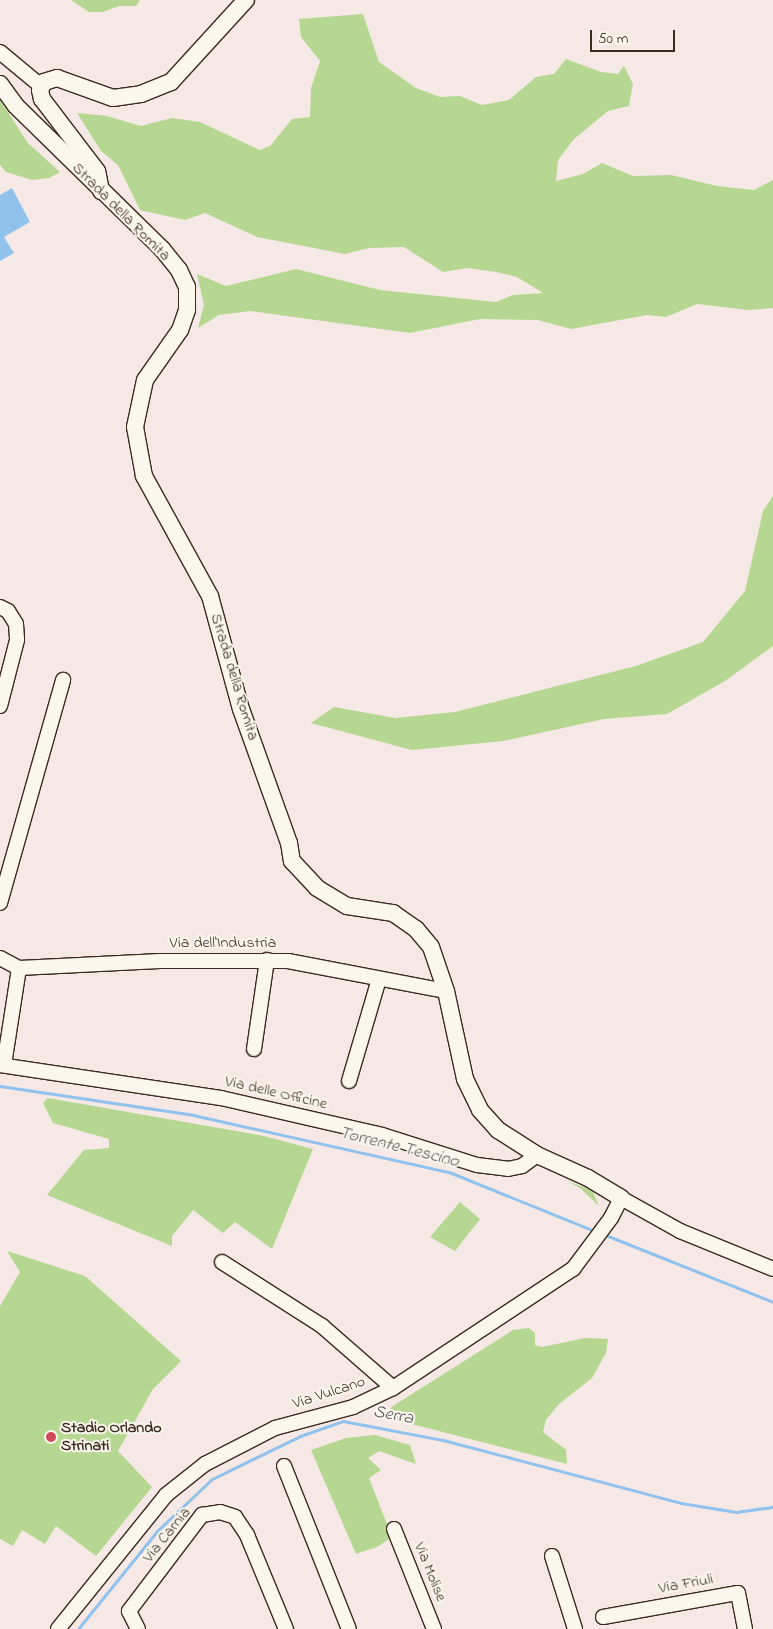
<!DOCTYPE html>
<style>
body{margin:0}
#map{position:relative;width:773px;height:1629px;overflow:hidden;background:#f6e9e5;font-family:"Indie Flower",sans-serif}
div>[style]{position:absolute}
.green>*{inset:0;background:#b5d791}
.water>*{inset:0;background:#91c1ed}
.stream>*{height:3px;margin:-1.5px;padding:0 1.5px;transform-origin:1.5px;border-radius:1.5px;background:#91c1ed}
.roads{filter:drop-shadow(1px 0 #3b2a1e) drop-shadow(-1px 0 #3b2a1e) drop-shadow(0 1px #3b2a1e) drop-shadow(0 -1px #3b2a1e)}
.minor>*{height:14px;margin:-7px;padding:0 7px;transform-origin:7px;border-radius:7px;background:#fbf7ec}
.tertiary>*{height:16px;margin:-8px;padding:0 8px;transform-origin:8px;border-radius:8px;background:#fbf7ec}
.dots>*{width:14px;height:14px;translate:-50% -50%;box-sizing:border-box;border:2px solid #fbf7ec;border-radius:50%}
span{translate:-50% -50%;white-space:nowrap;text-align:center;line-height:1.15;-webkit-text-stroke:4px #fbf7ec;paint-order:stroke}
.street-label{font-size:16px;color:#3b2a1e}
.poi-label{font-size:16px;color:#3b2a1e;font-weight:700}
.left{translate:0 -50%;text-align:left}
.water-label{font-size:18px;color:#55575c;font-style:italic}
.scale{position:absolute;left:590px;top:30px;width:85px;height:22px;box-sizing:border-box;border:2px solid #3b2a1e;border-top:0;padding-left:6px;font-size:15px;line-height:18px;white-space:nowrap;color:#3b2a1e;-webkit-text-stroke:4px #fbf7ec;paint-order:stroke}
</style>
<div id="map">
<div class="green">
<i style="clip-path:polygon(71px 0,140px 0,136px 6px,120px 6px,102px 12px,89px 12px)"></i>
<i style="clip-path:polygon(363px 14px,379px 62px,416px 88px,440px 97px,460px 96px,482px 105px,509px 100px,536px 77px,554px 74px,566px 59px,601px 72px,618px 74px,624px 66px,633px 84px,629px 106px,608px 111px,574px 139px,558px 160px,556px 181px,583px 174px,602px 163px,633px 176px,671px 175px,717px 186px,754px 190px,773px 180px,773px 308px,748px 310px,697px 304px,666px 317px,647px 315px,571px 329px,538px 320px,480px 319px,410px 333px,250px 311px,219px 315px,198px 328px,204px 305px,197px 274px,226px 286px,296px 269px,380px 290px,496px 302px,513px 295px,543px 293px,517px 277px,496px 272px,467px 268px,443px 272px,404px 247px,369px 248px,345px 254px,257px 237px,205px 213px,185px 220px,140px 210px,118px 165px,101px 151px,77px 113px,107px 116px,141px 126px,172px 118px,200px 122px,260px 150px,270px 146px,292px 119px,310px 117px,311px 88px,320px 61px,301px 37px,299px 19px)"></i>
<i style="clip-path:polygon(0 100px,28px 143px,60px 172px,49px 178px,32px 180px,6px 172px,0 165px)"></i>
<i style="clip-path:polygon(773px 496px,773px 646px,725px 681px,667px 714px,604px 719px,503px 741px,412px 750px,311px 723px,334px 707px,395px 718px,455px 712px,636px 666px,703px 642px,745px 591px,763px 511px)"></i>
<i style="clip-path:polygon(48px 1098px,264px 1136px,313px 1149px,272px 1249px,235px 1222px,223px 1233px,193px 1210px,172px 1236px,172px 1246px,47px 1195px,84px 1150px,109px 1148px,109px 1139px,53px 1123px,43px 1103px)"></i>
<i style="clip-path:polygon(567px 1181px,592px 1190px,599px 1206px,580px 1188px)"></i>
<i style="clip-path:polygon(460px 1202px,480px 1219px,455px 1251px,430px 1237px)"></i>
<i style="clip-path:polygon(7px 1251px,85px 1276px,181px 1361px,153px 1389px,118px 1451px,152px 1487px,96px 1556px,56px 1526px,45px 1544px,22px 1530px,13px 1546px,0 1539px,0 1306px,20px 1272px)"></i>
<i style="clip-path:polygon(529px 1328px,535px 1333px,535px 1345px,542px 1347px,585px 1338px,608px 1339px,606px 1353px,592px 1378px,559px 1404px,546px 1420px,543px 1432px,566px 1450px,567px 1464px,384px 1417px,393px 1406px,513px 1330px)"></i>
<i style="clip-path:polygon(375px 1435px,410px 1445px,416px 1464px,379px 1451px,368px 1458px,381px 1470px,369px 1478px,392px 1537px,377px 1547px,356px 1554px,311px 1450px,346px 1438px)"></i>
</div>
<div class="water">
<i style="clip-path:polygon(12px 188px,30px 222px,4px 237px,14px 253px,0 261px,0 195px)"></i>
</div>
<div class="stream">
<i style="left:0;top:1086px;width:195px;rotate:8.5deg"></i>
<i style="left:193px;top:1115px;width:262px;rotate:12.6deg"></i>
<i style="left:449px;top:1172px;width:160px;rotate:22.1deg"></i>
<i style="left:603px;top:1234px;width:183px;rotate:21.8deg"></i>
<i style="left:78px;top:1629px;width:126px;rotate:-51.1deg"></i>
<i style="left:157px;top:1531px;width:76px;rotate:-43.4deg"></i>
<i style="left:212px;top:1479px;width:98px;rotate:-26deg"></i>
<i style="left:300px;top:1436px;width:46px;rotate:-19.2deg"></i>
<i style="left:343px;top:1421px;width:102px;rotate:10.8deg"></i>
<i style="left:443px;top:1440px;width:246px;rotate:14.8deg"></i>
<i style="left:681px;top:1503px;width:56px;rotate:9.3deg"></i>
<i style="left:736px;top:1512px;width:37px;rotate:-8deg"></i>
</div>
<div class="roads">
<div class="minor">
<i style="left:0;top:52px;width:53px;rotate:39.7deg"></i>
<i style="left:0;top:607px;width:9px;rotate:27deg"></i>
<i style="left:8px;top:611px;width:15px;rotate:58deg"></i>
<i style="left:16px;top:624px;width:16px;rotate:86deg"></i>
<i style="left:17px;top:640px;width:68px;rotate:104.4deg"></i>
<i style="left:0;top:903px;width:232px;rotate:-74.2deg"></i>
<i style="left:0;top:958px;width:21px;rotate:28deg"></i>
<i style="left:19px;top:968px;width:141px;rotate:-2.8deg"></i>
<i style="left:160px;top:961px;width:128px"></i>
<i style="left:288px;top:961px;width:161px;rotate:10.8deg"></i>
<i style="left:254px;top:1049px;width:90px;rotate:-81.7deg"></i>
<i style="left:0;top:1065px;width:223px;rotate:8.5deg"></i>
<i style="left:221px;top:1098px;width:165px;rotate:12.9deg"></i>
<i style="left:382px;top:1135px;width:100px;rotate:17.5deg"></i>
<i style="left:477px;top:1165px;width:31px;rotate:7deg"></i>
<i style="left:508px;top:1169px;width:14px;rotate:-12deg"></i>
<i style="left:522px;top:1166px;width:19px;rotate:-36deg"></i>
<i style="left:4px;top:1065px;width:98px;rotate:-81.2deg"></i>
<i style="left:349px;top:1081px;width:106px;rotate:-73.6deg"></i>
<i style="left:222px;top:1262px;width:119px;rotate:32.6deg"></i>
<i style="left:322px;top:1326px;width:94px;rotate:41.1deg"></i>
<i style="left:284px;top:1466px;width:175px;rotate:68.3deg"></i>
<i style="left:394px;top:1529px;width:108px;rotate:68.2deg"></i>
<i style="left:552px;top:1556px;width:77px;rotate:72.5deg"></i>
<i style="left:603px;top:1617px;width:137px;rotate:-10.1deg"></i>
<i style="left:738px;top:1593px;width:37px;rotate:79deg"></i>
<i style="left:58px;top:1629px;width:172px;rotate:-51.1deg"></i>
<i style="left:166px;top:1495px;width:50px;rotate:-38.5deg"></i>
<i style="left:205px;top:1464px;width:79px;rotate:-27.2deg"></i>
<i style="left:275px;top:1428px;width:81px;rotate:-15.1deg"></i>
<i style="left:353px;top:1407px;width:44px;rotate:-25.4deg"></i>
<i style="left:393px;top:1388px;width:216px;rotate:-33.5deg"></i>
<i style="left:573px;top:1269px;width:64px;rotate:-53.3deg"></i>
<i style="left:611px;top:1218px;width:22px;rotate:-63deg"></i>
<i style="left:621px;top:1198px;width:68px;rotate:29.2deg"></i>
<i style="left:680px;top:1231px;width:100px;rotate:22.2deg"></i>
<i style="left:138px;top:1629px;width:20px;rotate:-117deg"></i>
<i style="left:129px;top:1611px;width:121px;rotate:-52.8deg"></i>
<i style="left:202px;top:1515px;width:18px;rotate:-9deg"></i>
<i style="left:220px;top:1512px;width:16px;rotate:18deg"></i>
<i style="left:235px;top:1517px;width:22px;rotate:56deg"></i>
<i style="left:247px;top:1535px;width:102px;rotate:67.5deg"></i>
</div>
<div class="tertiary">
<i style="left:0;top:84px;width:26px;rotate:54deg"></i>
<i style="left:15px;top:105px;width:206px;rotate:44.4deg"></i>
<i style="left:162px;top:249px;width:27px;rotate:51deg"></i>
<i style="left:179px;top:270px;width:19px;rotate:65deg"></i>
<i style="left:187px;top:287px;width:23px;rotate:90deg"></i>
<i style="left:187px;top:310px;width:21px;rotate:109deg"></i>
<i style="left:180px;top:330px;width:61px;rotate:125deg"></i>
<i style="left:145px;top:380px;width:48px;rotate:102deg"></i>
<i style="left:135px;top:427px;width:50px;rotate:79.6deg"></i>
<i style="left:144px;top:476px;width:137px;rotate:61.2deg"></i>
<i style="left:210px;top:596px;width:117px;rotate:74.7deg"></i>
<i style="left:241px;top:709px;width:142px;rotate:70.3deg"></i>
<i style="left:289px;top:843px;width:18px;rotate:81deg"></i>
<i style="left:292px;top:861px;width:37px;rotate:47deg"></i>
<i style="left:317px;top:888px;width:35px;rotate:31deg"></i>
<i style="left:347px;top:906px;width:47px;rotate:8.7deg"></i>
<i style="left:393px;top:913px;width:28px;rotate:35deg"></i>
<i style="left:416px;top:929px;width:23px;rotate:50deg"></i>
<i style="left:431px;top:947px;width:46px;rotate:71.2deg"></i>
<i style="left:446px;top:991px;width:90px;rotate:77.8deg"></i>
<i style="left:465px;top:1079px;width:34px;rotate:64deg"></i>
<i style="left:480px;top:1110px;width:27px;rotate:48deg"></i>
<i style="left:498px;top:1130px;width:46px;rotate:32.7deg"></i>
<i style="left:537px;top:1155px;width:56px;rotate:24.3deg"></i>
<i style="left:588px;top:1178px;width:39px;rotate:31deg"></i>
<i style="left:101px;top:191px;width:20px;rotate:-101deg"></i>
<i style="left:97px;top:171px;width:91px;rotate:-127.4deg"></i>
<i style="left:42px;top:99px;width:9px;rotate:-103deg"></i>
<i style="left:40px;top:90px;width:9px;rotate:-63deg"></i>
<i style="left:44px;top:82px;width:14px;rotate:-17deg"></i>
<i style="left:57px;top:78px;width:59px;rotate:19.7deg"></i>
<i style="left:113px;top:98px;width:28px;rotate:-8deg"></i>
<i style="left:141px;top:94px;width:32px;rotate:-22deg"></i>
<i style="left:171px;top:82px;width:111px;rotate:-47.6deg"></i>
</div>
</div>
<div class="dots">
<i style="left:51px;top:1437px;background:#d1495b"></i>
</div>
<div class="street-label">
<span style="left:121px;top:212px;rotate:45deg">Strada della Romita</span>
<span style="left:234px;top:677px;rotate:73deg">Strada della Romita</span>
<span style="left:223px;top:943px">Via dell'Industria</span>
<span style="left:276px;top:1093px;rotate:13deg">Via delle Officine</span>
<span style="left:329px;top:1393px;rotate:-18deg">Via Vulcano</span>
<span style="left:167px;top:1535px;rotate:-51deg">Via Carnia</span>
<span style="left:430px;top:1572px;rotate:68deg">Via Molise</span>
<span style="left:686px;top:1584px;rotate:-10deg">Via Friuli</span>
</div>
<div class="poi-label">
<span class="left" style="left:61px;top:1437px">Stadio Orlando<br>Strinati</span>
</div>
<div class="water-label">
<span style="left:399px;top:1148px;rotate:14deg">Torrente Tescino</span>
<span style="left:393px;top:1416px;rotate:11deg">Serra</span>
</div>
<div class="scale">50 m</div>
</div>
